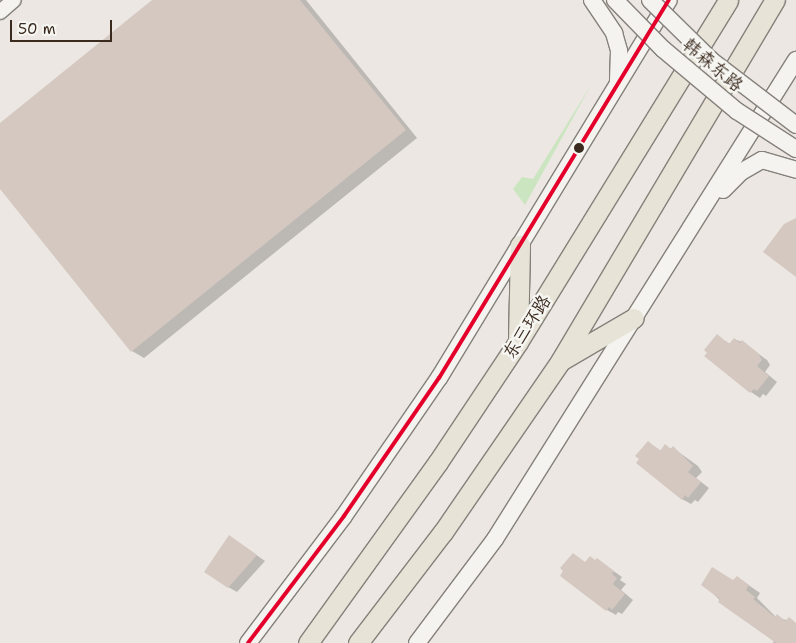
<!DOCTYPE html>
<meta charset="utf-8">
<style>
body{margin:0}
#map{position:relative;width:796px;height:643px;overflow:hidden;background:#ece7e2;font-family:"Shantell Sans","LXGW WenKai TC",sans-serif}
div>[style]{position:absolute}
.green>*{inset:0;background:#cbe5c0}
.shadow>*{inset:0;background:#0003}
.building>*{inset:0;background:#d4c8c1}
.roads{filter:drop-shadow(1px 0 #86807b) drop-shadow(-1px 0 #86807b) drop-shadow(0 1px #86807b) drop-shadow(0 -1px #86807b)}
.tertiary>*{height:14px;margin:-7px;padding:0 7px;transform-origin:7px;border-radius:7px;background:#f4f3f0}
.secondary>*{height:16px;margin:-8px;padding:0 8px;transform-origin:8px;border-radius:8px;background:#f4f3f0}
.trunk>*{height:19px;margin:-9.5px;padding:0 9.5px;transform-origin:9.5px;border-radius:9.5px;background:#e7e4d7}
.bridges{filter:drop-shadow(1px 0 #86807b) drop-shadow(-1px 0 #86807b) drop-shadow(0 1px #86807b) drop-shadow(0 -1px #86807b)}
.secondary-bridge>*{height:16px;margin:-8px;padding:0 8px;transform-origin:8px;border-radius:8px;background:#f4f3f0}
.bus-1>*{height:4px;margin:-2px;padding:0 2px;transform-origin:2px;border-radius:2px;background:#e4002b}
.dots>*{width:14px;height:14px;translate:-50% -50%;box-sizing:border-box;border:2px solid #f6f6f2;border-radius:50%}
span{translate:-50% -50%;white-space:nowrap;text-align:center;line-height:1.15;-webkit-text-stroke:5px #f6f6f2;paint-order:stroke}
.street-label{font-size:18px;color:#3b2a1e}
.scale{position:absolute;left:10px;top:20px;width:102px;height:22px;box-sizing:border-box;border:2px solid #3b2a1e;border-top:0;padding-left:6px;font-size:15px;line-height:18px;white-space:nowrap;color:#3b2a1e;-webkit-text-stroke:4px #f6f6f2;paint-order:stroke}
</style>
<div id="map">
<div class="green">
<i style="clip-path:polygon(591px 85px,525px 205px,513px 189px,522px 177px,533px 179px)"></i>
</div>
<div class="shadow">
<i style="clip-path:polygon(154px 0,306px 0,417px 138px,144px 358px,132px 351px,0 187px,0 124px)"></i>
<i style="clip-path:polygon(717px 336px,730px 344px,734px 339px,742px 342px,767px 360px,770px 365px,765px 372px,777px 382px,766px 396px,763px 394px,760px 398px,751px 392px,706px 356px)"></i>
<i style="clip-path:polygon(648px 442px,661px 451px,673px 448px,698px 466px,702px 472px,696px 478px,709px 488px,698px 502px,695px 500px,691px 504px,682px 499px)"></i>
<i style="clip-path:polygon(238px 542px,265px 561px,237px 592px,228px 587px)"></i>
<i style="clip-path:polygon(573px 554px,586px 563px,598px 560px,622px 577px,620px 580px,626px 584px,621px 590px,633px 600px,622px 614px,618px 612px,616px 615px,607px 610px,561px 575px)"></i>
<i style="clip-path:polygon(737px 577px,760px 593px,757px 598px,776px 617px,796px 623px,796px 643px,773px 643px,774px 640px,730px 610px,703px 584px,734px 582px)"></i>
</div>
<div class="building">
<i style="clip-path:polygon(152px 0,300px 0,406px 130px,131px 352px,0 189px,0 123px)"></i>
<i style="clip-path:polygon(796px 218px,796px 277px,763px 252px,784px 224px)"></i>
<i style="clip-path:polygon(717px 334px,729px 344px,734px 338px,740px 343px,742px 340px,758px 353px,762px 360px,757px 366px,769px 376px,757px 391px,754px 389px,750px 393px,704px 356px,707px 353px,704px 350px)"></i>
<i style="clip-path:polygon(648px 441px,660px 451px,665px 444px,671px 449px,673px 446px,693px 466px,688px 472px,701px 482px,688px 498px,685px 495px,682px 500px,636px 463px,639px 459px,635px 456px)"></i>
<i style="clip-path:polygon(229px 535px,257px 555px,228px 588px,204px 572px)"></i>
<i style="clip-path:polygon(573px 553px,585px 562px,590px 556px,595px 560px,597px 558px,614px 571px,612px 574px,617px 578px,613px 584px,625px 594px,612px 610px,609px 607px,606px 611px,560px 576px,563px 571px,560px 568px)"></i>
<i style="clip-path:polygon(712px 567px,733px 580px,737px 576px,749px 585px,746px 590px,755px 597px,753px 599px,775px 617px,777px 614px,785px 621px,789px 617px,796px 623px,796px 643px,776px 643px,718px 602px,720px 599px,701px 585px)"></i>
</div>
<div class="roads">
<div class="tertiary">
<i style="left:0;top:12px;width:18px;rotate:-41deg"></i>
</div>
<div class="secondary">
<i style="left:592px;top:0;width:40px;rotate:56deg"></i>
<i style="left:614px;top:33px;width:19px;rotate:74deg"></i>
<i style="left:619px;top:51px;width:32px;rotate:92deg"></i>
<i style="left:723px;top:190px;width:25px;rotate:-45deg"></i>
<i style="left:741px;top:172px;width:24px;rotate:-30deg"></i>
<i style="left:762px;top:160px;width:35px;rotate:16deg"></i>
<i style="left:248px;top:643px;width:159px;rotate:-52.9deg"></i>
<i style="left:344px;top:516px;width:168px;rotate:-55.5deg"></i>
<i style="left:439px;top:378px;width:442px;rotate:-58.7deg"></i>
<i style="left:417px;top:643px;width:130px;rotate:-53.1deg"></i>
<i style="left:495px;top:539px;width:566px;rotate:-57.86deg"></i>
</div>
<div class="trunk">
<i style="left:518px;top:341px;width:96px;rotate:-88.8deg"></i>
<i style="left:562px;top:360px;width:83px;rotate:-30.3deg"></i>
<i style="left:308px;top:643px;width:223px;rotate:-54.3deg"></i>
<i style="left:438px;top:462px;width:144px;rotate:-56.3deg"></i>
<i style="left:518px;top:342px;width:401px;rotate:-58.4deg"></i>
<i style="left:358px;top:643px;width:140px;rotate:-52.6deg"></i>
<i style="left:443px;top:532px;width:209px;rotate:-55.5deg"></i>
<i style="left:561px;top:360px;width:419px;rotate:-59.3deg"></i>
</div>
</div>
<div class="bridges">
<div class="secondary-bridge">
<i style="left:615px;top:0;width:69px;rotate:45.6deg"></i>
<i style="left:663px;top:49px;width:97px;rotate:40deg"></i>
<i style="left:737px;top:111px;width:70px;rotate:32.8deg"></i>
<i style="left:650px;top:0;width:86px;rotate:44.5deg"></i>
<i style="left:711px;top:60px;width:107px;rotate:37.4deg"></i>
</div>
</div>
<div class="bus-1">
<i style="left:248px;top:643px;width:159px;rotate:-52.9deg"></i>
<i style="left:344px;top:516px;width:168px;rotate:-55.5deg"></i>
<i style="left:439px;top:378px;width:442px;rotate:-58.7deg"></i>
</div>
<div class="dots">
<i style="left:579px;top:148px;background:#3b2a1e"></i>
</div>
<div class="street-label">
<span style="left:713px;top:65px;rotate:40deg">韩森东路</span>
<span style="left:527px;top:327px;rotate:-57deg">东三环路</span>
</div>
<div class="scale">50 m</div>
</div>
